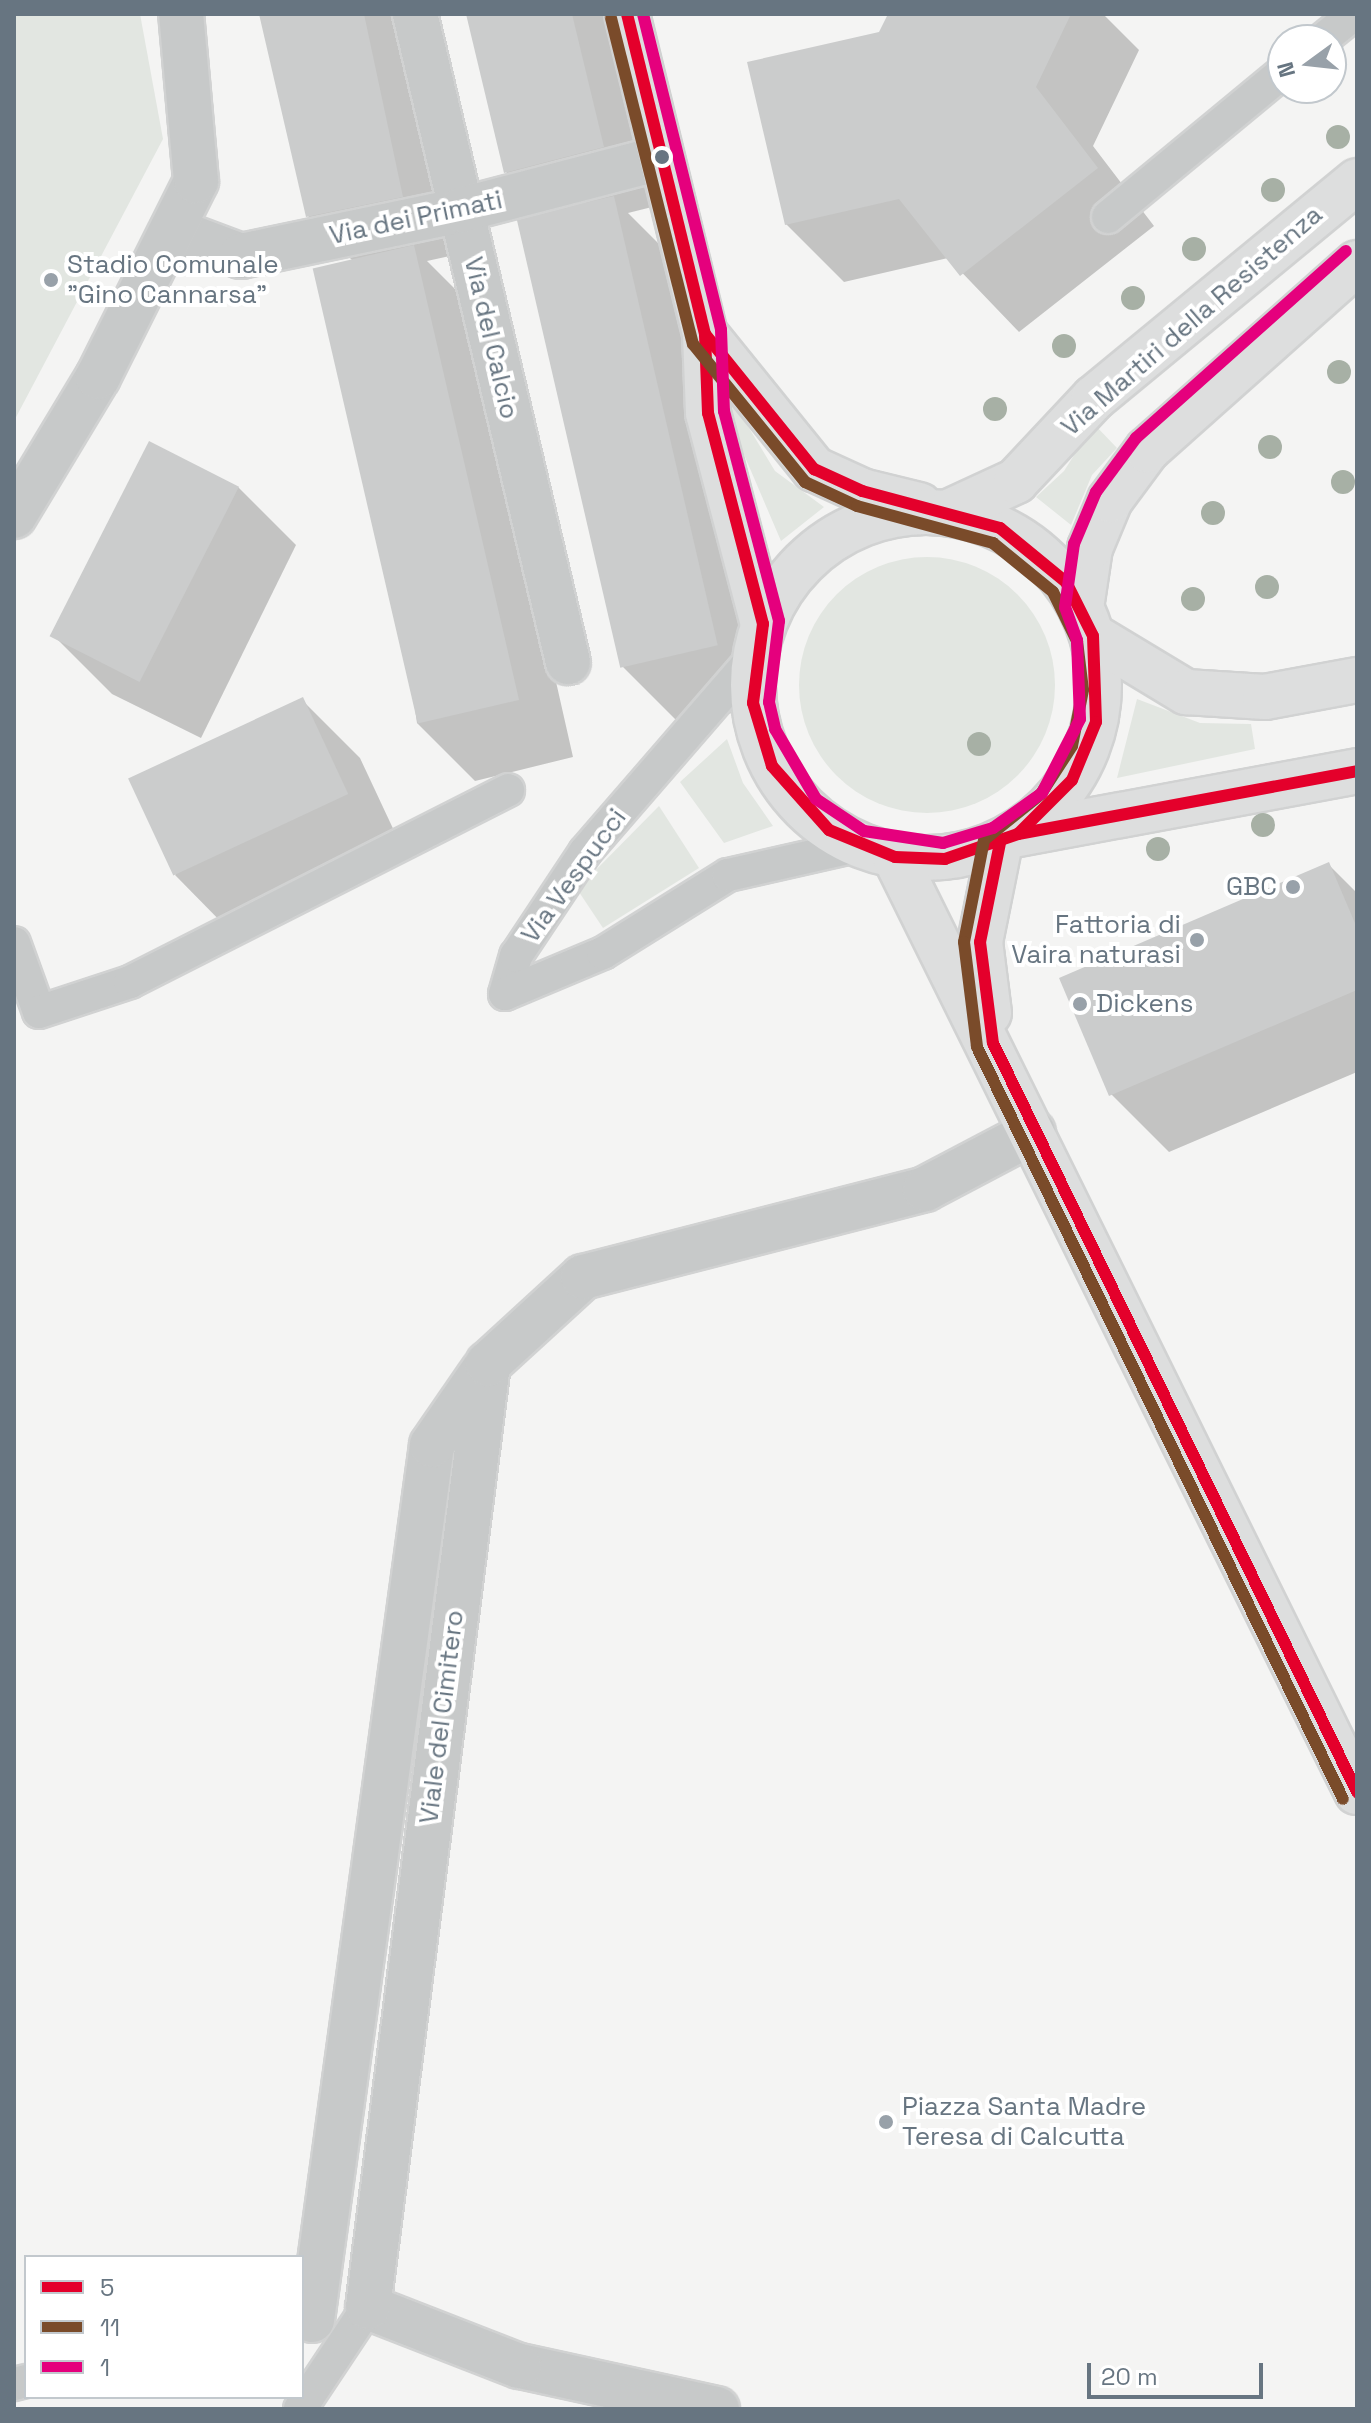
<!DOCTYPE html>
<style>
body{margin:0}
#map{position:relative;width:1371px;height:2423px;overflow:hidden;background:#f4f4f3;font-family:"Space Grotesk",sans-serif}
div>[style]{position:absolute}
.green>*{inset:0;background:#e2e6e1}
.round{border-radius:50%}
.shadow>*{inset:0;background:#0003}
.building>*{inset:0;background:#cbcccc;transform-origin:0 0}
.roads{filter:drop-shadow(2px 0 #d1d2d2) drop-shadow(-2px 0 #d1d2d2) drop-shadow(0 2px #d1d2d2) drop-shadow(0 -2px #d1d2d2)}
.lane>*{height:32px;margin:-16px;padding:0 16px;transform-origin:16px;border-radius:16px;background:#c7c9c9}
.street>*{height:44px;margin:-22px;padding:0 22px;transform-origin:22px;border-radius:22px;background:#c7c9c9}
.secondary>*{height:44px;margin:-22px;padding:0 22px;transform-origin:22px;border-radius:22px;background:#dddede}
.secondary>.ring{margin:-22px;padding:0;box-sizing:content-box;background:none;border:44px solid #dddede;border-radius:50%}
.bus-1>*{height:12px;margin:-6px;padding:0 6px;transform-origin:6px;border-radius:6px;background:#e4002b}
.bus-2>*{height:12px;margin:-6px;padding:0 6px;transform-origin:6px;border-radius:6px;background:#7a4b2a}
.bus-3>*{height:12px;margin:-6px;padding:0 6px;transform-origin:6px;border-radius:6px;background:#e5007d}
.trees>*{width:24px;height:24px;margin:-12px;border-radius:50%;background:#a7b0a5}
.dots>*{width:22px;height:22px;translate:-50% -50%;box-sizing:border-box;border:4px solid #fff;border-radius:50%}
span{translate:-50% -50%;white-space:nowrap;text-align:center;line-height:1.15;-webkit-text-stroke:8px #fff;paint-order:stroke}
.street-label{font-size:26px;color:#677581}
.poi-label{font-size:26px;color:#677581}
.left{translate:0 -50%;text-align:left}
.right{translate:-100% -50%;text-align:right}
.frame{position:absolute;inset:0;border:16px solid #677581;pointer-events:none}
.legend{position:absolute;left:24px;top:2255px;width:280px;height:144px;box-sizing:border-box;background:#fff;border:2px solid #c2c8cd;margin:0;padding:10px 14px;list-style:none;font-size:24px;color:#677581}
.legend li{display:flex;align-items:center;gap:16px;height:40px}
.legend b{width:40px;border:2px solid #c2c8cd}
.north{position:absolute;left:1267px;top:24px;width:80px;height:80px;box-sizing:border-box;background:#fff;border:2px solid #c2c8cd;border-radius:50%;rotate:255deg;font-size:22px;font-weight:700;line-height:32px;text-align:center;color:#677581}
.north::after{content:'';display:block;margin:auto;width:28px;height:36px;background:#98a1a9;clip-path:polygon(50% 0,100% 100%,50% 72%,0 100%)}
.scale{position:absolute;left:1087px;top:2363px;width:176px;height:36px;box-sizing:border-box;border:4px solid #677581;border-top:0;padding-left:10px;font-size:24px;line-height:28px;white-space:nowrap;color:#677581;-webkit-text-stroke:6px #fff;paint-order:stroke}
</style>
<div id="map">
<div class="green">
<i style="clip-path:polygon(14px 14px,140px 14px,163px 139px,14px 421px)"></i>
<i style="clip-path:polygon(721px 382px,775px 471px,824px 507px,781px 541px,715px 387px)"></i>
<i style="clip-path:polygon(1094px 424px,1117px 448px,1092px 475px,1071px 525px,1036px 497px,1064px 471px)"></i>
<i class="round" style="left:799px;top:557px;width:256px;height:256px"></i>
<i style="clip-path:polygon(1137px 699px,1200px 723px,1251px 724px,1255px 749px,1117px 778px)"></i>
<i style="clip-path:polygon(727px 739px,743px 783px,773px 826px,724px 843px,680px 782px)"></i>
<i style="clip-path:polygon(659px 806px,699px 868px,603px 928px,577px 889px)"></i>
</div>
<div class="shadow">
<i style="clip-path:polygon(261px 14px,403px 14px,459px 254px,427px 261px,471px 305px,573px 757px,475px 781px,417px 723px,352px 260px,308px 216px)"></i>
<i style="clip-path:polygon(472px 14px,616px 14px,660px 205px,628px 213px,671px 256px,775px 703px,681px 725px,623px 667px,549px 215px,506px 172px)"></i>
<i style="clip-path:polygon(890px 14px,1103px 14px,1139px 50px,1093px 146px,1154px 226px,1019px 332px,948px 258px,844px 282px,786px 224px)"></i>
<i style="clip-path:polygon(238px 487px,296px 545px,201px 738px,112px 694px,54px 636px)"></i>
<i style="clip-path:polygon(302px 700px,360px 758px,404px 852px,232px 933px,175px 875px)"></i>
<i style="clip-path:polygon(1329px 865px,1357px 893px,1357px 1072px,1169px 1152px,1111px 1094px)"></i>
</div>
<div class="building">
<i style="clip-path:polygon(259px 14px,364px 14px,403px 197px,306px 217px)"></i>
<i style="clip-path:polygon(466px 14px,572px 14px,604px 147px,504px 173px)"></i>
<i style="clip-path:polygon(888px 14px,1071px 14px,1036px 87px,1098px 168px,960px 276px,899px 199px,785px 225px,747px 62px,879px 32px)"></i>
<i style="left:614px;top:196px;width:461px;height:100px;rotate:77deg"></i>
<i style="left:414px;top:245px;width:467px;height:104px;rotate:77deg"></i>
<i style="left:149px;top:441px;width:101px;height:219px;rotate:27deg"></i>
<i style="left:303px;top:697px;width:107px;height:193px;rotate:65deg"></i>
<i style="clip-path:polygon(1329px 862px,1357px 928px,1357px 990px,1109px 1096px,1059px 978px)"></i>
</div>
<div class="roads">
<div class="lane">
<i style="left:1322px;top:40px;width:41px;rotate:-39.1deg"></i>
<i style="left:1108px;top:217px;width:227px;rotate:-39.6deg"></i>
<i style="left:14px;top:943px;width:73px;rotate:70.1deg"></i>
<i style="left:39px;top:1012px;width:96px;rotate:-18.2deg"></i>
<i style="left:130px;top:982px;width:424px;rotate:-26.9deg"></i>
<i style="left:505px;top:994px;width:40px;rotate:-74deg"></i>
<i style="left:516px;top:956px;width:125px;rotate:-56.4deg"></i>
<i style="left:585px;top:852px;width:259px;rotate:-49.1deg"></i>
<i style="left:505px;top:994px;width:106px;rotate:-22.7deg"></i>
<i style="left:603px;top:953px;width:147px;rotate:-32deg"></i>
<i style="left:728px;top:875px;width:132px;rotate:-12.7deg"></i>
<i style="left:14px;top:2384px;width:12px;rotate:-14deg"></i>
<i style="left:300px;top:2409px;width:123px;rotate:-56.3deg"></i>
</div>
<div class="street">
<i style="left:415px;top:14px;width:666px;rotate:76.72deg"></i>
<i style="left:172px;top:230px;width:74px;rotate:20.6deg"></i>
<i style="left:241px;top:256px;width:225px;rotate:-11.8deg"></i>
<i style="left:461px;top:210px;width:207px;rotate:-14.6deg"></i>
<i style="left:14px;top:516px;width:162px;rotate:-58.9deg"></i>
<i style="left:98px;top:377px;width:219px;rotate:-63.4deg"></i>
<i style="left:196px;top:181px;width:168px;rotate:-95.1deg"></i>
<i style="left:312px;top:2320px;width:883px;rotate:-82.19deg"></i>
<i style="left:432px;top:1445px;width:90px;rotate:-55.4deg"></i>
<i style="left:717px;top:2409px;width:203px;rotate:-167.7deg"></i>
<i style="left:519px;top:2366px;width:162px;rotate:-158.7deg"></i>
<i style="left:368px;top:2307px;width:951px;rotate:-82.75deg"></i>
<i style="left:488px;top:1364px;width:129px;rotate:-42.5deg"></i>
<i style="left:583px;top:1277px;width:353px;rotate:-14.4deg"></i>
<i style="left:925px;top:1189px;width:122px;rotate:-27.8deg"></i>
</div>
<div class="secondary">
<i style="left:627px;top:14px;width:329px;rotate:76.3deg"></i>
<i style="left:705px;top:334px;width:79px;rotate:87.8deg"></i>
<i style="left:708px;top:413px;width:218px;rotate:75.4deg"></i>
<i style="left:705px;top:334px;width:174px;rotate:51.1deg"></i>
<i style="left:814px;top:469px;width:53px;rotate:24.6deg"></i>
<i style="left:862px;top:491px;width:59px;rotate:13.8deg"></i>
<i class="ring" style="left:753px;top:512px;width:302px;height:302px"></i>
<i style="left:949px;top:512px;width:74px;rotate:-24.8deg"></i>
<i style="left:1016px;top:481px;width:114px;rotate:-46.8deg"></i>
<i style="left:1094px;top:398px;width:341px;rotate:-39.5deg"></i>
<i style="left:1081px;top:608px;width:61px;rotate:-81.5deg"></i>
<i style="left:1090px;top:548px;width:52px;rotate:-67.4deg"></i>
<i style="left:1110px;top:500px;width:62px;rotate:-53.5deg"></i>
<i style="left:1147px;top:450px;width:281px;rotate:-41.7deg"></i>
<i style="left:1093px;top:636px;width:109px;rotate:31.1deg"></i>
<i style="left:1186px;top:692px;width:79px;rotate:3.6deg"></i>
<i style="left:1265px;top:697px;width:94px;rotate:-10.5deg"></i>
<i style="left:1018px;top:834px;width:345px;rotate:-10.5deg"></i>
<i style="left:895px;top:857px;width:1043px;rotate:63.71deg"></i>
<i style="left:989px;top:1013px;width:72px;rotate:-97.2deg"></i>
<i style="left:980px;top:942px;width:101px;rotate:-78.6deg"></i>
</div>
</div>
<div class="bus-1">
<i style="left:627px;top:14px;width:329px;rotate:76.3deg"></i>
<i style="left:705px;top:334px;width:174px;rotate:51.1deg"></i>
<i style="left:814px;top:469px;width:53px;rotate:24.6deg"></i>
<i style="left:862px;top:491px;width:143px;rotate:15deg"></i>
<i style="left:1000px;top:528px;width:85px;rotate:39.3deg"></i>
<i style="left:1066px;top:582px;width:60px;rotate:63.4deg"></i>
<i style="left:1093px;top:636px;width:86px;rotate:88deg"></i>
<i style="left:1096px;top:722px;width:63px;rotate:112.5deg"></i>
<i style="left:1072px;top:780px;width:76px;rotate:135deg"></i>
<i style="left:1018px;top:834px;width:77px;rotate:161.1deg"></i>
<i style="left:945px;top:859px;width:50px;rotate:-177.7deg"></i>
<i style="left:895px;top:857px;width:71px;rotate:-157.8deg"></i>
<i style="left:829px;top:830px;width:86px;rotate:-131.7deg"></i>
<i style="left:772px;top:766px;width:66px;rotate:-106.8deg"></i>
<i style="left:753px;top:703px;width:80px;rotate:-82.8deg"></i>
<i style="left:763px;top:624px;width:218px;rotate:-104.6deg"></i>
<i style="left:708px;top:413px;width:79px;rotate:-92.2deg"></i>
<i style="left:1018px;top:834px;width:345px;rotate:-10.5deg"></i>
<i style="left:1000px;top:843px;width:101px;rotate:101.4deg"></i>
<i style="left:980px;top:942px;width:102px;rotate:82.7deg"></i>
<i style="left:993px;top:1043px;width:833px;rotate:64.08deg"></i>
</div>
<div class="bus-2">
<i style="left:611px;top:18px;width:336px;rotate:75.9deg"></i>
<i style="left:693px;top:344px;width:178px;rotate:50.9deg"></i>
<i style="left:805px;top:482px;width:57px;rotate:24.8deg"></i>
<i style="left:857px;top:506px;width:141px;rotate:15.2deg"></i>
<i style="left:993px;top:543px;width:77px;rotate:39.2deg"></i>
<i style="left:1053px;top:592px;width:55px;rotate:63.9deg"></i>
<i style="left:1077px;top:641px;width:49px;rotate:83deg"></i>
<i style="left:1083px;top:690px;width:57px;rotate:101.1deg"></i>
<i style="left:1072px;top:746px;width:57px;rotate:122.9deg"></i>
<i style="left:1041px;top:794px;width:73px;rotate:141.1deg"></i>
<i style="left:984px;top:840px;width:104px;rotate:101.1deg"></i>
<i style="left:964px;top:942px;width:106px;rotate:82.9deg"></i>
<i style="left:977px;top:1047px;width:836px;rotate:64.05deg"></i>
</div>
<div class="bus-3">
<i style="left:643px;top:14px;width:325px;rotate:76.1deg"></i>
<i style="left:721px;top:330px;width:81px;rotate:87.9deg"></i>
<i style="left:724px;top:411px;width:217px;rotate:75.3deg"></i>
<i style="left:779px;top:621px;width:82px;rotate:97deg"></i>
<i style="left:769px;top:702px;width:28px;rotate:77deg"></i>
<i style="left:775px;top:729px;width:81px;rotate:59.6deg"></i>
<i style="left:816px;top:799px;width:58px;rotate:33.7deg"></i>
<i style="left:864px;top:831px;width:80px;rotate:8.6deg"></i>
<i style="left:943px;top:843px;width:52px;rotate:-16.7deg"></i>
<i style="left:993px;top:828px;width:60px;rotate:-35.5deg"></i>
<i style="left:1042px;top:793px;width:83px;rotate:-62.8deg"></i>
<i style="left:1080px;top:719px;width:79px;rotate:-92.2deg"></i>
<i style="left:1077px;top:640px;width:35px;rotate:-110deg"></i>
<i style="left:1065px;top:607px;width:64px;rotate:-81.9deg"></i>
<i style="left:1074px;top:544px;width:56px;rotate:-67.1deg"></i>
<i style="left:1096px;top:492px;width:67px;rotate:-53.5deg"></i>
<i style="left:1136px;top:438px;width:281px;rotate:-41.7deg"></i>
</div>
<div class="trees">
<i style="left:1338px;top:137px"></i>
<i style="left:1273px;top:190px"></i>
<i style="left:1194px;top:249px"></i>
<i style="left:1133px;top:298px"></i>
<i style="left:1064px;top:346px"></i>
<i style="left:1339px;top:372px"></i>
<i style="left:995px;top:409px"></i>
<i style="left:1270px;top:447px"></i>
<i style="left:1343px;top:482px"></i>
<i style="left:1213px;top:513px"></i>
<i style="left:1267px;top:587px"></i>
<i style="left:1193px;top:599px"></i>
<i style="left:979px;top:744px"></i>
<i style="left:1263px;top:825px"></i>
<i style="left:1158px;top:849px"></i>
</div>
<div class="dots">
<i style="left:662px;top:157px;background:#677581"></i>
<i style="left:51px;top:280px;background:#98a1a9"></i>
<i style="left:1293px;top:887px;background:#98a1a9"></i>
<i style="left:1197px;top:940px;background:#98a1a9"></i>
<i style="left:1080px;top:1004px;background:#98a1a9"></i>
<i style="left:886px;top:2122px;background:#98a1a9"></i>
</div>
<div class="street-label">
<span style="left:416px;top:218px;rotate:-12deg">Via dei Primati</span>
<span style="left:1192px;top:321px;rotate:-41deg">Via Martiri della Resistenza</span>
<span style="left:491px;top:338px;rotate:77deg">Via del Calcio</span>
<span style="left:574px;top:876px;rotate:-54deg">Via Vespucci</span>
<span style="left:442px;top:1717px;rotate:-83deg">Viale del Cimitero</span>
</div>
<div class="poi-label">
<span class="left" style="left:67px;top:280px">Stadio Comunale<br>"Gino Cannarsa"</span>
<span class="right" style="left:1277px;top:887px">GBC</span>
<span class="right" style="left:1181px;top:940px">Fattoria di<br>Vaira naturasi</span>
<span class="left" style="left:1096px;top:1004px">Dickens</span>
<span class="left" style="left:902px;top:2122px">Piazza Santa Madre<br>Teresa di Calcutta</span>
</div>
<div class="frame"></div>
<ul class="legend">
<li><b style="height:10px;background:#e4002b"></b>5</li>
<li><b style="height:10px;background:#7a4b2a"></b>11</li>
<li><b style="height:10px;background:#e5007d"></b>1</li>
</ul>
<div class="north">N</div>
<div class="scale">20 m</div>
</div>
